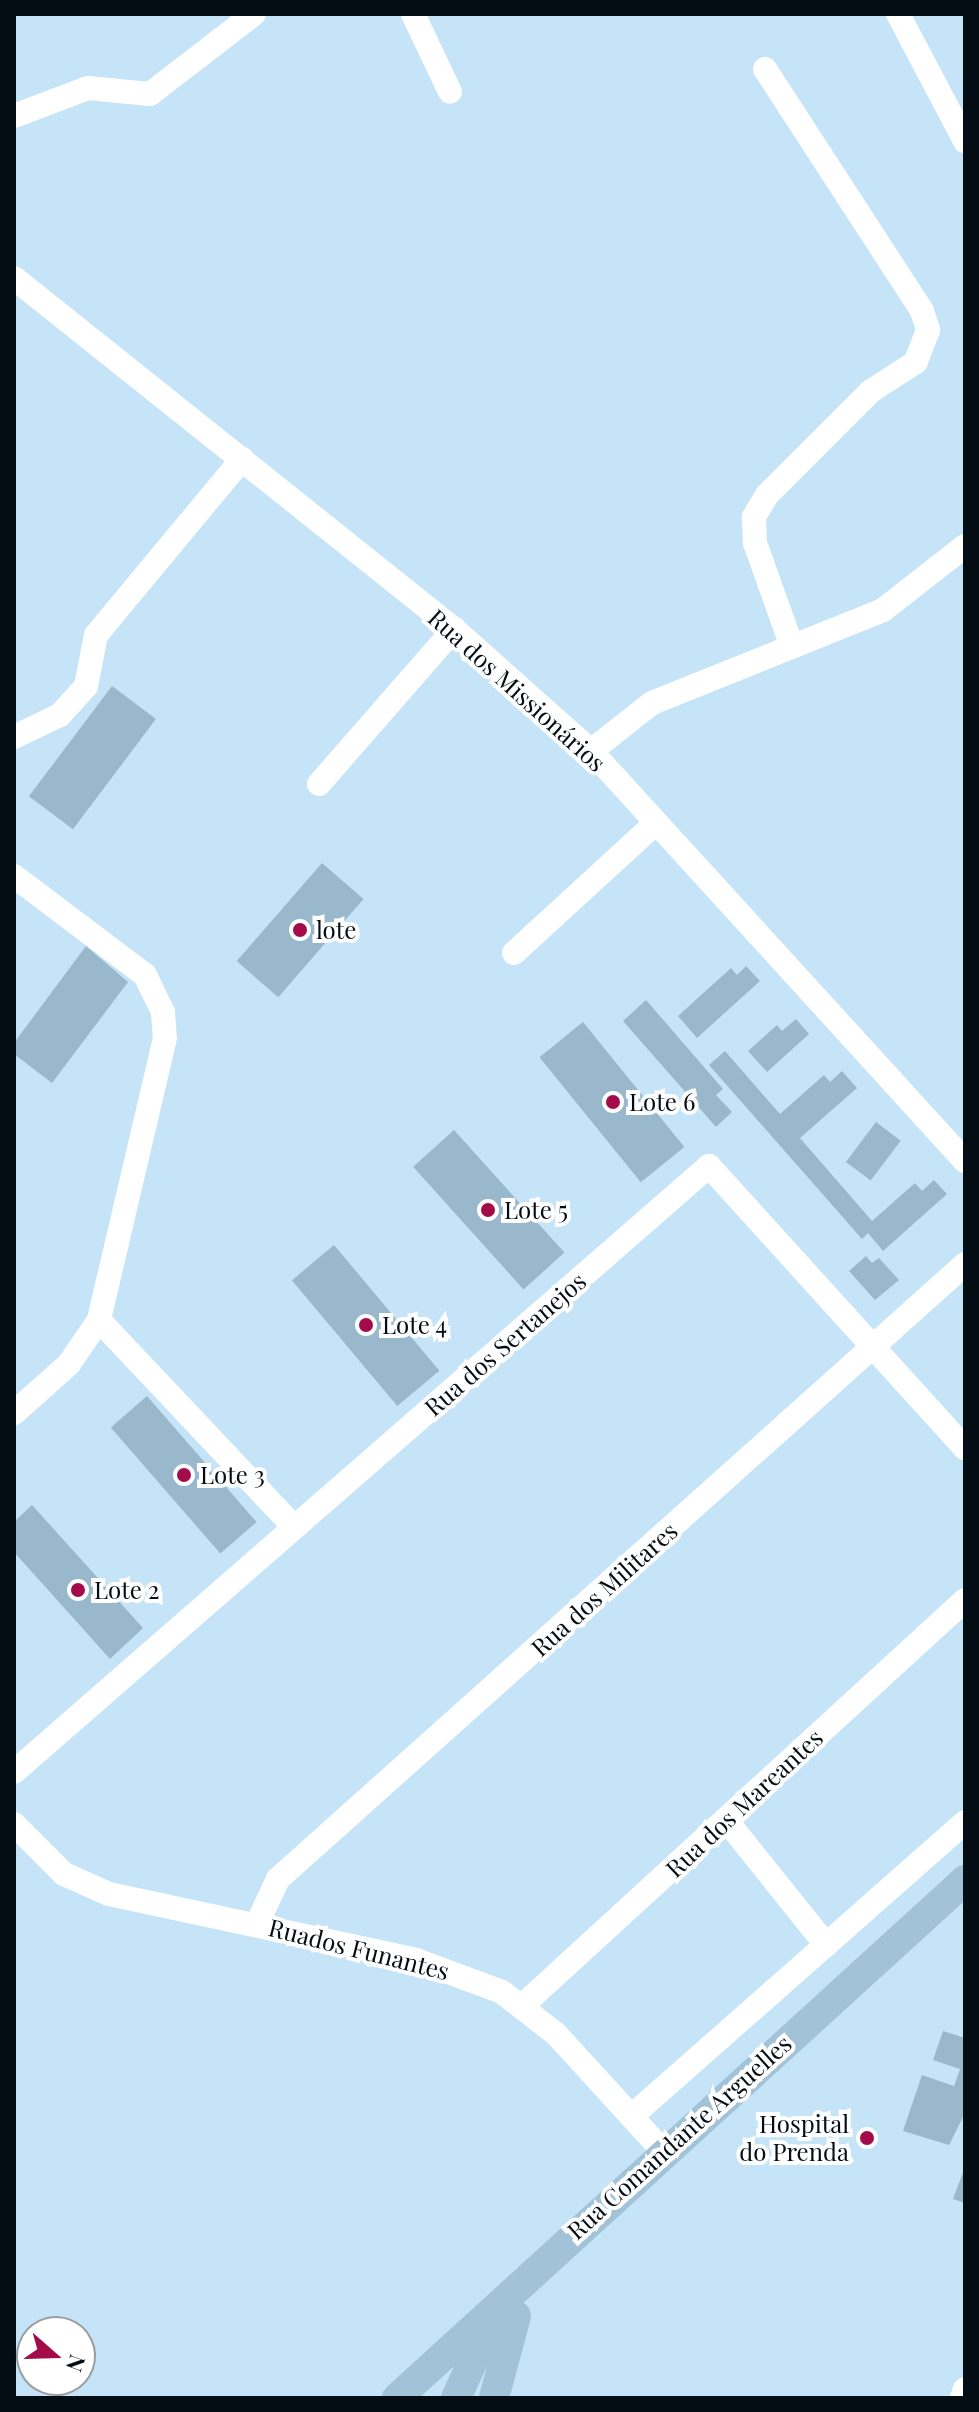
<!DOCTYPE html>
<meta charset="utf-8">
<style>
body{margin:0}
#map{position:relative;width:979px;height:2412px;overflow:hidden;background:#c5e4f8;font-family:"Playfair Display",serif}
div>[style]{position:absolute}
.building>*{inset:0;background:#9ab8cb;transform-origin:0 0}
.minor>*{height:24px;margin:-12px;padding:0 12px;transform-origin:12px;border-radius:12px;background:#fff}
.major>*{height:30px;margin:-15px;padding:0 15px;transform-origin:15px;border-radius:15px;background:#a2c2d7}
.dots>*{width:22px;height:22px;translate:-50% -50%;box-sizing:border-box;border:4px solid #fff;border-radius:50%}
span{translate:-50% -50%;white-space:nowrap;text-align:center;line-height:1.15;-webkit-text-stroke:8px #fff;paint-order:stroke}
.street-label{font-size:24px;color:#040d13}
.poi-label{font-size:24px;color:#040d13}
.left{translate:0 -50%;text-align:left}
.right{translate:-100% -50%;text-align:right}
.frame{position:absolute;inset:0;border:16px solid #040d13;pointer-events:none}
.north{position:absolute;left:16px;top:2316px;width:80px;height:80px;box-sizing:border-box;background:#fff;border:2px solid #9b9ea1;border-radius:50%;rotate:110deg;font-size:22px;font-weight:700;line-height:32px;text-align:center;color:#040d13}
.north::after{content:'';display:block;margin:auto;width:28px;height:36px;background:#a30b49;clip-path:polygon(50% 0,100% 100%,50% 72%,0 100%)}
</style>
<div id="map">
<div class="building">
<i style="left:112px;top:686px;width:55px;height:138px;rotate:37deg"></i>
<i style="left:322px;top:863px;width:55px;height:130px;rotate:41deg"></i>
<i style="clip-path:polygon(86px 946px,128px 982px,52px 1083px,14px 1054px,14px 1043px)"></i>
<i style="clip-path:polygon(746px 966px,760px 981px,697px 1038px,678px 1016px,731px 968px,737px 975px)"></i>
<i style="clip-path:polygon(646px 1000px,723px 1089px,716px 1095px,732px 1112px,716px 1127px,623px 1021px)"></i>
<i style="clip-path:polygon(796px 1019px,809px 1034px,767px 1072px,748px 1051px,777px 1025px,782px 1031px)"></i>
<i style="left:583px;top:1022px;width:161px;height:56px;rotate:51deg"></i>
<i style="clip-path:polygon(725px 1051px,780px 1114px,824px 1075px,830px 1082px,842px 1071px,857px 1088px,800px 1138px,872px 1221px,915px 1183px,922px 1191px,934px 1180px,947px 1194px,883px 1251px,868px 1233px,862px 1239px,709px 1065px)"></i>
<i style="left:876px;top:1122px;width:31px;height:50px;rotate:37deg"></i>
<i style="left:454px;top:1130px;width:165px;height:55px;rotate:48deg"></i>
<i style="left:334px;top:1245px;width:164px;height:55px;rotate:50deg"></i>
<i style="clip-path:polygon(866px 1256px,872px 1263px,879px 1258px,899px 1280px,875px 1300px,849px 1271px)"></i>
<i style="left:147px;top:1396px;width:167px;height:48px;rotate:49deg"></i>
<i style="clip-path:polygon(32px 1505px,143px 1628px,110px 1659px,14px 1552px,14px 1522px)"></i>
<i style="clip-path:polygon(943px 2031px,965px 2038px,965px 2113px,949px 2145px,903px 2131px,922px 2075px,954px 2086px,960px 2069px,933px 2060px)"></i>
<i style="clip-path:polygon(965px 2167px,965px 2203px,953px 2199px)"></i>
</div>
<div class="minor">
<i style="left:413px;top:14px;width:86px;rotate:64.6deg"></i>
<i style="left:898px;top:14px;width:144px;rotate:62.2deg"></i>
<i style="left:765px;top:69px;width:288px;rotate:57deg"></i>
<i style="left:922px;top:311px;width:20px;rotate:72deg"></i>
<i style="left:928px;top:330px;width:34px;rotate:111deg"></i>
<i style="left:916px;top:362px;width:54px;rotate:147.2deg"></i>
<i style="left:871px;top:391px;width:147px;rotate:135deg"></i>
<i style="left:767px;top:495px;width:26px;rotate:121deg"></i>
<i style="left:754px;top:517px;width:26px;rotate:88deg"></i>
<i style="left:755px;top:543px;width:110px;rotate:70.4deg"></i>
<i style="left:14px;top:116px;width:79px;rotate:-20.7deg"></i>
<i style="left:88px;top:88px;width:62px;rotate:5.5deg"></i>
<i style="left:150px;top:94px;width:131px;rotate:-37.6deg"></i>
<i style="left:14px;top:278px;width:563px;rotate:38.58deg"></i>
<i style="left:454px;top:629px;width:183px;rotate:41.7deg"></i>
<i style="left:591px;top:751px;width:555px;rotate:47.63deg"></i>
<i style="left:14px;top:737px;width:51px;rotate:-25.6deg"></i>
<i style="left:60px;top:715px;width:39px;rotate:-48deg"></i>
<i style="left:86px;top:686px;width:52px;rotate:-78.9deg"></i>
<i style="left:96px;top:635px;width:229px;rotate:-50.3deg"></i>
<i style="left:591px;top:751px;width:78px;rotate:-38.2deg"></i>
<i style="left:652px;top:703px;width:249px;rotate:-21.9deg"></i>
<i style="left:883px;top:610px;width:104px;rotate:-38deg"></i>
<i style="left:319px;top:784px;width:206px;rotate:-48.9deg"></i>
<i style="left:14px;top:876px;width:164px;rotate:37.1deg"></i>
<i style="left:145px;top:975px;width:41px;rotate:64.1deg"></i>
<i style="left:163px;top:1012px;width:26px;rotate:86deg"></i>
<i style="left:165px;top:1038px;width:290px;rotate:103.2deg"></i>
<i style="left:99px;top:1320px;width:53px;rotate:124.3deg"></i>
<i style="left:69px;top:1364px;width:74px;rotate:138.3deg"></i>
<i style="left:514px;top:953px;width:191px;rotate:-42.5deg"></i>
<i style="left:99px;top:1320px;width:284px;rotate:46.7deg"></i>
<i style="left:14px;top:1772px;width:922px;rotate:-41.09deg"></i>
<i style="left:709px;top:1166px;width:381px;rotate:47.8deg"></i>
<i style="left:726px;top:1820px;width:160px;rotate:51.3deg"></i>
<i style="left:14px;top:1824px;width:71px;rotate:45deg"></i>
<i style="left:64px;top:1874px;width:49px;rotate:24deg"></i>
<i style="left:109px;top:1894px;width:314px;rotate:12.1deg"></i>
<i style="left:416px;top:1960px;width:92px;rotate:20.4deg"></i>
<i style="left:502px;top:1992px;width:68px;rotate:37.9deg"></i>
<i style="left:556px;top:2034px;width:157px;rotate:47.6deg"></i>
<i style="left:257px;top:1924px;width:50px;rotate:-65deg"></i>
<i style="left:278px;top:1879px;width:922px;rotate:-41.83deg"></i>
<i style="left:523px;top:2005px;width:599px;rotate:-42.5deg"></i>
<i style="left:634px;top:2114px;width:441px;rotate:-41.4deg"></i>
<i style="left:962px;top:2398px;width:9px;rotate:-72deg"></i>
</div>
<div class="major">
<i style="left:397px;top:2398px;width:769px;rotate:-42.36deg"></i>
<i style="left:456px;top:2398px;width:51px;rotate:-65.5deg"></i>
<i style="left:477px;top:2352px;width:39px;rotate:-50deg"></i>
<i style="left:494px;top:2398px;width:85px;rotate:-75deg"></i>
</div>
<div class="dots">
<i style="left:300px;top:930px;background:#a30b49"></i>
<i style="left:613px;top:1102px;background:#a30b49"></i>
<i style="left:488px;top:1210px;background:#a30b49"></i>
<i style="left:366px;top:1325px;background:#a30b49"></i>
<i style="left:184px;top:1475px;background:#a30b49"></i>
<i style="left:78px;top:1590px;background:#a30b49"></i>
<i style="left:867px;top:2138px;background:#a30b49"></i>
</div>
<div class="street-label">
<span style="left:517px;top:690px;rotate:42deg">Rua dos Missionários</span>
<span style="left:505px;top:1344px;rotate:-41deg">Rua dos Sertanejos</span>
<span style="left:604px;top:1589px;rotate:-42deg">Rua dos Militares</span>
<span style="left:744px;top:1803px;rotate:-43deg">Rua dos Mareantes</span>
<span style="left:359px;top:1949px;rotate:14deg">Ruados Funantes</span>
<span style="left:679px;top:2137px;rotate:-42deg">Rua Comandante Arguelles</span>
</div>
<div class="poi-label">
<span class="left" style="left:316px;top:930px">lote</span>
<span class="left" style="left:629px;top:1102px">Lote 6</span>
<span class="left" style="left:504px;top:1210px">Lote 5</span>
<span class="left" style="left:382px;top:1325px">Lote 4</span>
<span class="left" style="left:200px;top:1475px">Lote 3</span>
<span class="left" style="left:94px;top:1590px">Lote 2</span>
<span class="right" style="left:849px;top:2138px">Hospital<br>do Prenda</span>
</div>
<div class="frame"></div>
<div class="north">N</div>
</div>
